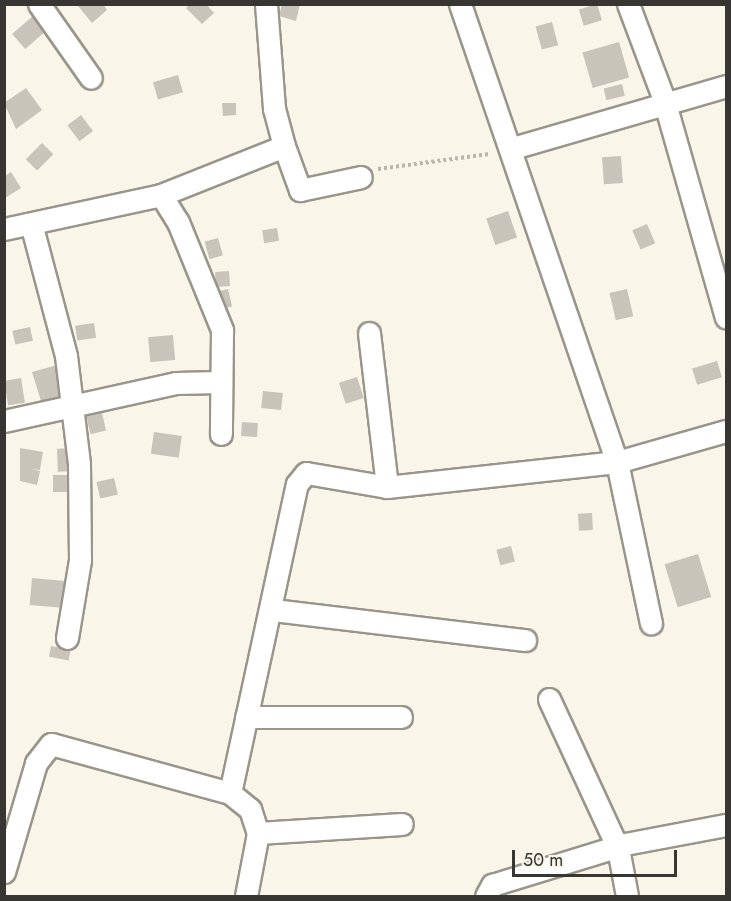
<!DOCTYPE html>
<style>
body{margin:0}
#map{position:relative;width:731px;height:901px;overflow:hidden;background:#f9f5e9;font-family:Jost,sans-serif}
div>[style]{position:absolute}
.building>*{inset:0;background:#c8c4b9;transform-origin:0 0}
.path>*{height:4px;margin-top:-2px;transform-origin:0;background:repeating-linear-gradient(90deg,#bab6ad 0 3px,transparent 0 6px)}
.roads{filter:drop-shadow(2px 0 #99958a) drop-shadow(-2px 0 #99958a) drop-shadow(0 2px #99958a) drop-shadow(0 -2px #99958a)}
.street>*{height:21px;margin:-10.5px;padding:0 10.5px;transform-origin:10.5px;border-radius:10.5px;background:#fff}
span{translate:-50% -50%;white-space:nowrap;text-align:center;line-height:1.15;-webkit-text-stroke:4.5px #f9f5e9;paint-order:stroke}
.frame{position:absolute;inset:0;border:6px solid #383632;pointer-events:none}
.scale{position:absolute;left:512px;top:850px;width:165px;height:27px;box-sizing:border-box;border:3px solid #383632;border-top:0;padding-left:8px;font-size:18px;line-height:21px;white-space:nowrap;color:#383632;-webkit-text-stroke:4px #f9f5e9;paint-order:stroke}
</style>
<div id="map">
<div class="building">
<i style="clip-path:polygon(103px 4px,107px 10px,92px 23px,78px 6px)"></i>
<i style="clip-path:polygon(190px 4px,206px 4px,214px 13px,202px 24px,186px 8px)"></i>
<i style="clip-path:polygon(282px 4px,300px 4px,296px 21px,279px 16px)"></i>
<i style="left:597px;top:4px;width:17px;height:19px;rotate:73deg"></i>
<i style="left:34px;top:15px;width:20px;height:29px;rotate:49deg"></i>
<i style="left:552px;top:22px;width:24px;height:17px;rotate:75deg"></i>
<i style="left:619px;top:42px;width:37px;height:38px;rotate:74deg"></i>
<i style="left:178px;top:75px;width:18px;height:26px;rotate:74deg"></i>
<i style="left:622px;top:84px;width:12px;height:19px;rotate:76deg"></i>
<i style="clip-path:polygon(26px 88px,42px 110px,16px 129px,4px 103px)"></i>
<i style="clip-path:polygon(222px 103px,236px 103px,236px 115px,223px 116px)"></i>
<i style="left:81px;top:115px;width:20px;height:17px;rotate:53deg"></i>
<i style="left:42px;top:143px;width:16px;height:23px;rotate:45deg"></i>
<i style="left:621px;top:156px;width:27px;height:19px;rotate:86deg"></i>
<i style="clip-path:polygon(11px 172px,21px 188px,5px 198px,5px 176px)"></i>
<i style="left:508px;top:211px;width:28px;height:23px;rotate:71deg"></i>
<i style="left:647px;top:224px;width:21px;height:16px;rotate:67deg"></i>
<i style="left:277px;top:228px;width:13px;height:15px;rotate:81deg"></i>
<i style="left:218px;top:238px;width:18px;height:14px;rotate:74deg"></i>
<i style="left:229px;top:271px;width:15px;height:14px;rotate:86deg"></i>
<i style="left:228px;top:289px;width:18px;height:13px;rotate:77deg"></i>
<i style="left:627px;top:289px;width:28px;height:18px;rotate:77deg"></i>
<i style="left:94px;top:323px;width:15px;height:19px;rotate:82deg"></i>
<i style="left:30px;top:327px;width:14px;height:18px;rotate:78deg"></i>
<i style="left:173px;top:335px;width:25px;height:25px;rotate:85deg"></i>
<i style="left:717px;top:361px;width:17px;height:26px;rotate:73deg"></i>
<i style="clip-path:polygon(57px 365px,67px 398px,41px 401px,32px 372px)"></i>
<i style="left:357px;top:377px;width:22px;height:19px;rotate:72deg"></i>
<i style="left:21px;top:378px;width:25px;height:17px;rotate:81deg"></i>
<i style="left:263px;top:391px;width:20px;height:17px;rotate:6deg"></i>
<i style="left:102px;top:413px;width:18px;height:16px;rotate:77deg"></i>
<i style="left:242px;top:422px;width:16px;height:14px;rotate:4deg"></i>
<i style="left:154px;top:432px;width:28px;height:22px;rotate:8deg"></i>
<i style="clip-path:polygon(20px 448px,43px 452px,40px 470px,32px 469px,40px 471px,37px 485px,20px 481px)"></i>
<i style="left:76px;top:448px;width:23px;height:19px;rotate:88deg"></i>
<i style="left:53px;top:475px;width:19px;height:17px"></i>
<i style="left:114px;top:478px;width:17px;height:18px;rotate:77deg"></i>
<i style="left:592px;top:513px;width:17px;height:14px;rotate:87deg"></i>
<i style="left:511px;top:546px;width:16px;height:15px;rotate:76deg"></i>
<i style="left:698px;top:554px;width:45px;height:35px;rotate:73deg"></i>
<i style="left:32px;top:578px;width:33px;height:27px;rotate:5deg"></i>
<i style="left:51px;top:646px;width:20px;height:11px;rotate:11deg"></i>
</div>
<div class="path">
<i style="left:378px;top:169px;width:112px;rotate:-7.7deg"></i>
</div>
<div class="roads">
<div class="street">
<i style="left:39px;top:4px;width:90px;rotate:54.9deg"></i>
<i style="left:460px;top:4px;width:484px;rotate:71.1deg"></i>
<i style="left:617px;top:462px;width:165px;rotate:78.1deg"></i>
<i style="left:628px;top:4px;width:103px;rotate:69.4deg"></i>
<i style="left:664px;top:100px;width:226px;rotate:74.1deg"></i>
<i style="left:284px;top:146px;width:47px;rotate:70deg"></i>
<i style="left:300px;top:190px;width:62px;rotate:-12deg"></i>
<i style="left:513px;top:148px;width:222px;rotate:-16.2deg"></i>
<i style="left:161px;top:195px;width:132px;rotate:-21.7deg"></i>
<i style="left:284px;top:146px;width:39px;rotate:-105deg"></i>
<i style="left:274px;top:108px;width:104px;rotate:-94.4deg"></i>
<i style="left:32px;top:227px;width:133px;rotate:75.2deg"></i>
<i style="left:66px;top:356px;width:109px;rotate:83.1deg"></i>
<i style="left:79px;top:464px;width:96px;rotate:89.4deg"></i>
<i style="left:80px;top:560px;width:79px;rotate:99.5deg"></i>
<i style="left:4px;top:229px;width:161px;rotate:-12.2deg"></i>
<i style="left:161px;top:195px;width:32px;rotate:58deg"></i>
<i style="left:178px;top:222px;width:117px;rotate:67.8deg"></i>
<i style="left:222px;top:330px;width:104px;rotate:90.6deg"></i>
<i style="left:369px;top:333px;width:155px;rotate:83.3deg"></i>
<i style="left:4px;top:421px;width:176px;rotate:-12.5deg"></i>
<i style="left:176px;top:383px;width:43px;rotate:-1.3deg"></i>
<i style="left:273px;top:610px;width:254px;rotate:6.8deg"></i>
<i style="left:549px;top:699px;width:164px;rotate:65.2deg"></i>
<i style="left:618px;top:848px;width:49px;rotate:79.4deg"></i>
<i style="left:246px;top:717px;width:155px"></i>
<i style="left:230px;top:793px;width:316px;rotate:-77.8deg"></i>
<i style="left:297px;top:484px;width:14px;rotate:-51deg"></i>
<i style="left:306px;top:473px;width:82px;rotate:9.8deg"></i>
<i style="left:387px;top:487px;width:231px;rotate:-6.2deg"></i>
<i style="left:617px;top:462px;width:113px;rotate:-15.9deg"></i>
<i style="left:4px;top:872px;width:114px;rotate:-73.6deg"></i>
<i style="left:36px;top:763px;width:24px;rotate:-52deg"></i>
<i style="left:51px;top:744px;width:186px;rotate:15.3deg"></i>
<i style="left:230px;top:793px;width:26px;rotate:39deg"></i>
<i style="left:250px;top:809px;width:25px;rotate:72deg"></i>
<i style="left:246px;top:896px;width:64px;rotate:-79.2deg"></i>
<i style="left:258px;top:833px;width:144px;rotate:-3.6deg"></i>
<i style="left:486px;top:896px;width:13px;rotate:-61deg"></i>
<i style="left:492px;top:885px;width:139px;rotate:-17.1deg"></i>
<i style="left:625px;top:844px;width:103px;rotate:-10.7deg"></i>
</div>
</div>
<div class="frame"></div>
<div class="scale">50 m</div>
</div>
